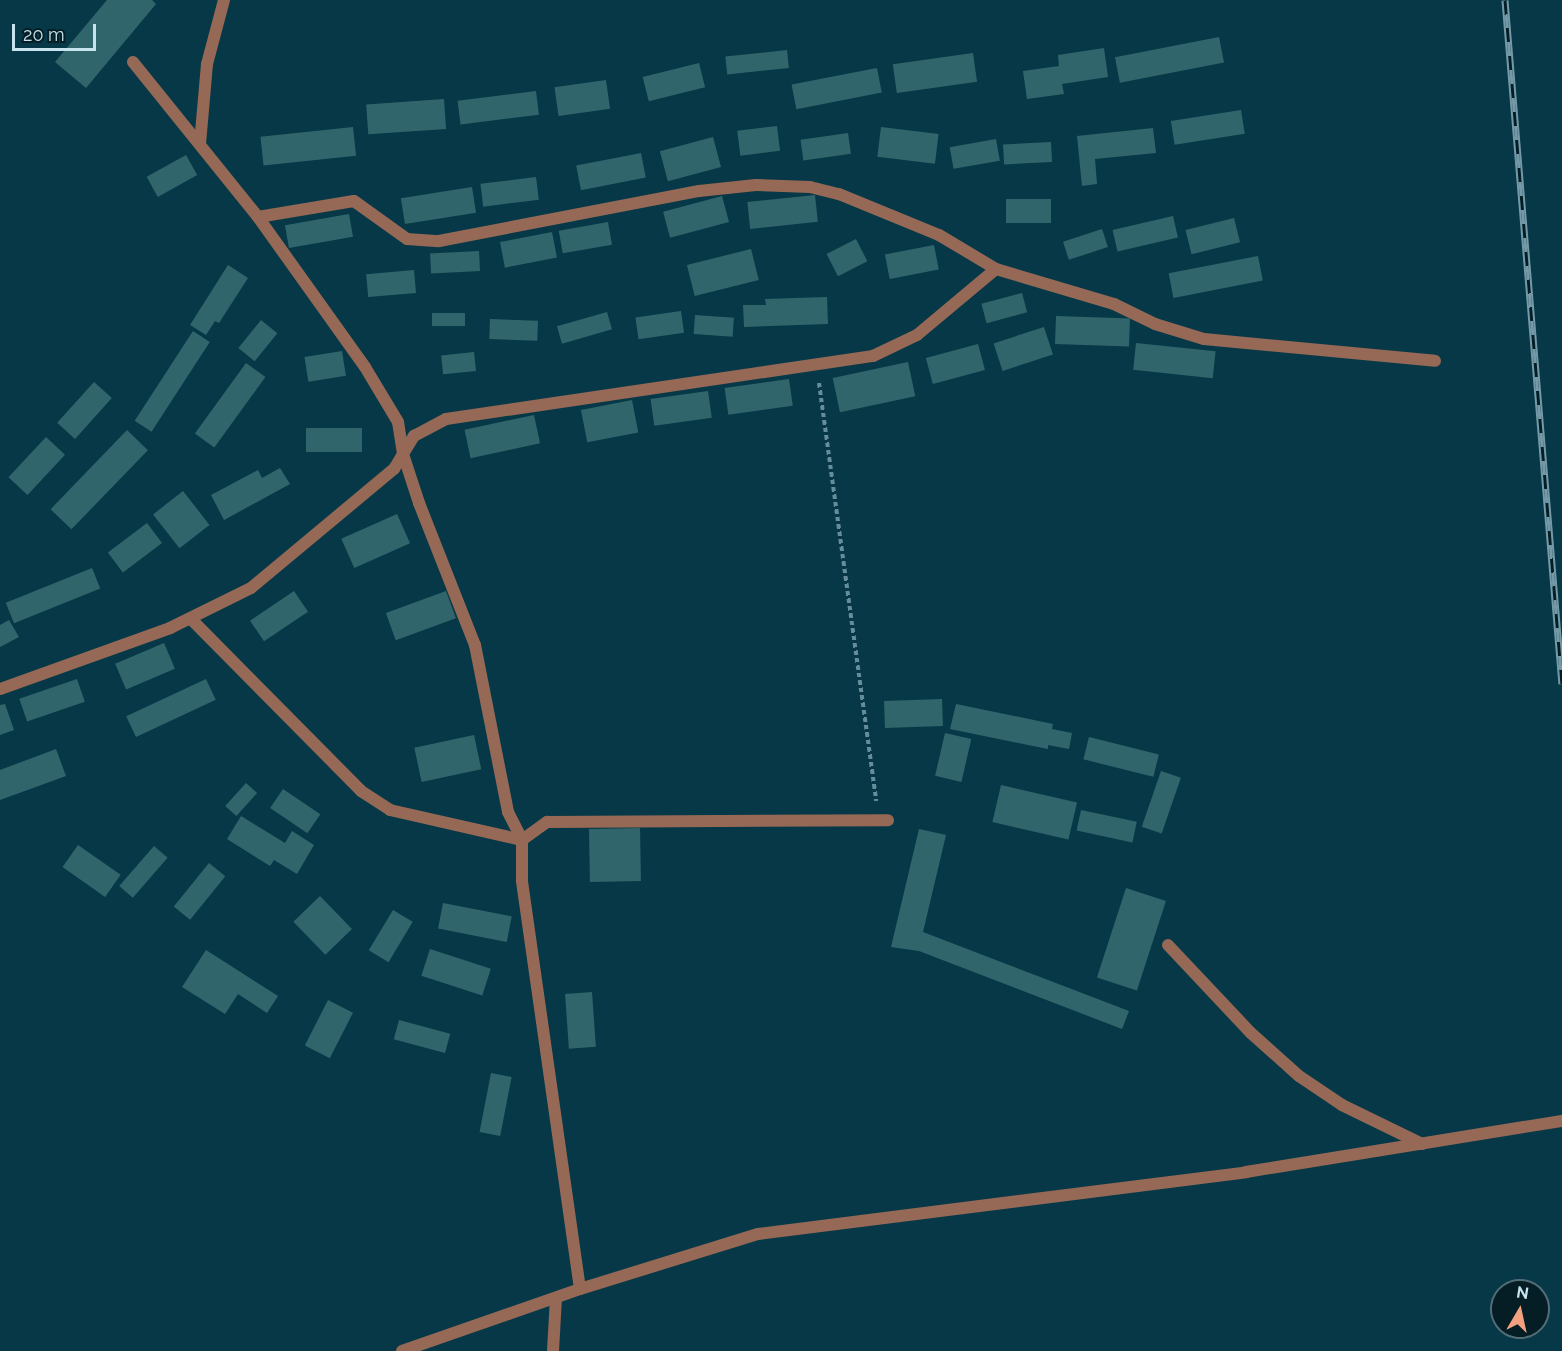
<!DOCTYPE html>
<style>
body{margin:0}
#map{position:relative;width:1562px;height:1351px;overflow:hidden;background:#073847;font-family:Raleway,sans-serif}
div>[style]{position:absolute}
.building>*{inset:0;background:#30666b;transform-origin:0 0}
.path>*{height:4px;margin-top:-2px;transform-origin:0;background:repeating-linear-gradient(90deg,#668d9a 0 4.5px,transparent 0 7.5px)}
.minor>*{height:12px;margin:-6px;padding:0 6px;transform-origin:6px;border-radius:6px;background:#966956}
.rail>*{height:7px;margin-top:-3.5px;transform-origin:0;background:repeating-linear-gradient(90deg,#051e26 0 14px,#759aa7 0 28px);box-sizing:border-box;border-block:2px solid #759aa7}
span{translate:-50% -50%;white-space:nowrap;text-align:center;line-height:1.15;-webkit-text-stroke:5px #051e26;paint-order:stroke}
.north{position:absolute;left:1490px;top:1279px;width:60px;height:60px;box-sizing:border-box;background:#051e26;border:2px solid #526d76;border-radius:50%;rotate:9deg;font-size:16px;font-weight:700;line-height:24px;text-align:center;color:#c6e3ee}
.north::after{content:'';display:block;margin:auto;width:21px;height:27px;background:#f2a07f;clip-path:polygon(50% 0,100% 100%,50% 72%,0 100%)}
.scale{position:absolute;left:12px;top:24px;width:84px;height:27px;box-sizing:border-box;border:3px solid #c6e3ee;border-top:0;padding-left:8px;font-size:18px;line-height:21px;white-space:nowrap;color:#c6e3ee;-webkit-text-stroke:4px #051e26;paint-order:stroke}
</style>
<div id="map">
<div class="building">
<i style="clip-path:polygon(107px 0,152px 0,156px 4px,86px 88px,55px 62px)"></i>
<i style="left:1219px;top:37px;width:26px;height:106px;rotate:79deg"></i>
<i style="clip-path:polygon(1104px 48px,1108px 77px,1062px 84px,1064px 94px,1027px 99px,1023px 71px,1059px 66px,1058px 55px)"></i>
<i style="left:787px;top:50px;width:18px;height:62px;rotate:84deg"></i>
<i style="left:973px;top:53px;width:29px;height:81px;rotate:82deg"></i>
<i style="left:699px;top:63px;width:25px;height:58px;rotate:76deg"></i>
<i style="left:877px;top:68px;width:25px;height:87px;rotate:79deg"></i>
<i style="left:606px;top:80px;width:29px;height:52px;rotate:82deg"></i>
<i style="left:536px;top:91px;width:24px;height:79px;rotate:83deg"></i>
<i style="left:444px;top:99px;width:30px;height:78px;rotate:86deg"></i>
<i style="left:1241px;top:110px;width:24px;height:71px;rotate:81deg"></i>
<i style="left:777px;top:126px;width:25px;height:40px;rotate:83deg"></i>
<i style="left:353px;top:127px;width:29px;height:93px;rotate:84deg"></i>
<i style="left:881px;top:127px;width:58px;height:30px;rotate:7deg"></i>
<i style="clip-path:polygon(1153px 128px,1156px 153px,1095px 159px,1097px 184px,1082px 186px,1077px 136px)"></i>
<i style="left:848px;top:133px;width:21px;height:48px;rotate:82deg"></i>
<i style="left:713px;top:137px;width:31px;height:55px;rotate:75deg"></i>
<i style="left:996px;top:139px;width:22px;height:47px;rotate:80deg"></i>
<i style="left:1051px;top:142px;width:20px;height:48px;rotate:87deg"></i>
<i style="left:641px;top:153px;width:25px;height:66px;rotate:79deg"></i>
<i style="left:186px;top:155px;width:23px;height:45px;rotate:61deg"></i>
<i style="left:536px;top:177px;width:23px;height:56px;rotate:83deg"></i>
<i style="left:472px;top:187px;width:26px;height:72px;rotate:81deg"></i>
<i style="left:815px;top:195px;width:27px;height:68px;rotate:84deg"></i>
<i style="left:722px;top:196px;width:27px;height:61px;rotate:75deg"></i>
<i style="left:1006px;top:199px;width:45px;height:24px"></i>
<i style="left:349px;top:214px;width:23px;height:65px;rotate:80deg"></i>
<i style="left:1173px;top:216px;width:22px;height:62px;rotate:77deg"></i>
<i style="left:1234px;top:218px;width:25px;height:50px;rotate:76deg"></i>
<i style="left:608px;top:222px;width:23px;height:50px;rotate:80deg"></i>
<i style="left:1102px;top:229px;width:19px;height:41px;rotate:72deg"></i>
<i style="left:552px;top:232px;width:26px;height:53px;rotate:79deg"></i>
<i style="left:856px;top:239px;width:25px;height:33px;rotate:63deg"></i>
<i style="left:934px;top:245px;width:25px;height:50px;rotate:79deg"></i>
<i style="left:751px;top:249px;width:32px;height:66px;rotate:76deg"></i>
<i style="left:479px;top:251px;width:20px;height:49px;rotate:87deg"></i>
<i style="left:1258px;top:256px;width:25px;height:91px;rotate:79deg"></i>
<i style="clip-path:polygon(228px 265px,248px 278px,219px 323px,215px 321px,206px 335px,190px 325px)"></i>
<i style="left:414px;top:270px;width:23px;height:48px;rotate:85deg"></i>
<i style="left:1022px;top:293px;width:20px;height:42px;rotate:75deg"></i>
<i style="clip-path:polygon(827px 297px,828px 324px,744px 327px,743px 305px,766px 305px,765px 299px)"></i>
<i style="left:681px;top:311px;width:22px;height:46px;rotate:82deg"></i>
<i style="left:607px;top:312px;width:18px;height:52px;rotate:74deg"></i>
<i style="left:432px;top:313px;width:33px;height:13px"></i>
<i style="left:695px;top:315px;width:39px;height:19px;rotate:4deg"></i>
<i style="left:1056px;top:316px;width:74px;height:28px;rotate:2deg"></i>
<i style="left:490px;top:319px;width:48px;height:20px;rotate:2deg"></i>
<i style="left:261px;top:320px;width:21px;height:36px;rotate:39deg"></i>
<i style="left:1044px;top:327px;width:29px;height:53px;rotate:72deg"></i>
<i style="left:193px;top:331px;width:20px;height:107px;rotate:33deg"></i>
<i style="left:1136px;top:343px;width:80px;height:27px;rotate:6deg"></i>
<i style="left:978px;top:344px;width:27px;height:54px;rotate:75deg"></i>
<i style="left:342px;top:351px;width:25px;height:38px;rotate:81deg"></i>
<i style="left:474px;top:352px;width:19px;height:33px;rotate:84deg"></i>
<i style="left:908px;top:362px;width:35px;height:77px;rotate:78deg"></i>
<i style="left:246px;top:363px;width:24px;height:87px;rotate:36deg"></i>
<i style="left:789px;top:379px;width:27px;height:65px;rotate:82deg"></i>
<i style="left:94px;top:382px;width:24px;height:55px;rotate:42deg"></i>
<i style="left:708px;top:391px;width:27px;height:58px;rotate:82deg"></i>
<i style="left:632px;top:400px;width:33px;height:52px;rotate:79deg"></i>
<i style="left:534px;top:415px;width:29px;height:71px;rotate:78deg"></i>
<i style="left:306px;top:428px;width:56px;height:24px"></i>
<i style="left:127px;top:430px;width:29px;height:110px;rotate:44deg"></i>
<i style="left:46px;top:437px;width:26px;height:55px;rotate:43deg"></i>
<i style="clip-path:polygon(280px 468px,290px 484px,224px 520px,211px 495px,258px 470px,262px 478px)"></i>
<i style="left:183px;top:491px;width:43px;height:38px;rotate:52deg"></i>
<i style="left:397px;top:514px;width:32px;height:61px;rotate:66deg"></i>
<i style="left:147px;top:523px;width:25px;height:49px;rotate:53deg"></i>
<i style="left:92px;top:568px;width:22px;height:93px;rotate:68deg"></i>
<i style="left:294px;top:591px;width:25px;height:53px;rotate:56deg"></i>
<i style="left:446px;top:591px;width:29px;height:64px;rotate:70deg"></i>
<i style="clip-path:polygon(9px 620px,19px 637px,0 647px,0 625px)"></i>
<i style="left:164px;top:643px;width:28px;height:53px;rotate:67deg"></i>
<i style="left:77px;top:679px;width:24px;height:61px;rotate:71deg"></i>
<i style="left:206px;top:679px;width:23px;height:88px;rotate:65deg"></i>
<i style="left:942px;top:699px;width:27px;height:58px;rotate:88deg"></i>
<i style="clip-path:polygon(5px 704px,14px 730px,0 735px,0 705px)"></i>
<i style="clip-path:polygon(956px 704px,1053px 724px,1052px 729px,1072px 733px,1069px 749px,1048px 745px,1048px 749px,950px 729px)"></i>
<i style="left:945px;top:733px;width:27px;height:44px;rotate:13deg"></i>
<i style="left:474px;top:735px;width:35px;height:61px;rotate:78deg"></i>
<i style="left:1089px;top:737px;width:72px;height:23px;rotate:14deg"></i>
<i style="clip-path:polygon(56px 749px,66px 776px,0 800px,0 770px)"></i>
<i style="left:1161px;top:771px;width:21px;height:59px;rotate:19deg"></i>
<i style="left:246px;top:783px;width:15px;height:31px;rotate:42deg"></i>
<i style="left:1001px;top:785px;width:78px;height:38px;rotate:13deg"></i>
<i style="left:283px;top:789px;width:45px;height:23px;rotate:34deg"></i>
<i style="left:1081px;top:810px;width:57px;height:21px;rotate:12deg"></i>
<i style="clip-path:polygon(241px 816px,285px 843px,292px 831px,314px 845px,297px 874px,274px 860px,270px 866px,227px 839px)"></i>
<i style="left:640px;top:828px;width:53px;height:51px;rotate:89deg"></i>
<i style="clip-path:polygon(919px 829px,946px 835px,923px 932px,1129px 1011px,1122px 1029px,919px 951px,891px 947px)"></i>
<i style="left:78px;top:845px;width:52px;height:27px;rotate:35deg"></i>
<i style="left:154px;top:846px;width:18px;height:53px;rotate:41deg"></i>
<i style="left:209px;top:863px;width:21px;height:56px;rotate:39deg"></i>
<i style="left:1126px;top:888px;width:42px;height:94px;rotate:18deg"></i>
<i style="left:320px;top:896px;width:46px;height:37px;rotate:46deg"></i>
<i style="left:443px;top:903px;width:70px;height:26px;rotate:11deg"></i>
<i style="left:393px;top:910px;width:23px;height:47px;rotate:31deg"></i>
<i style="left:430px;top:949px;width:64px;height:28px;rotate:18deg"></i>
<i style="clip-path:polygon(206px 950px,278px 996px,267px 1013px,238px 994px,225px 1014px,182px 987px)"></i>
<i style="left:592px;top:992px;width:55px;height:27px;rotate:86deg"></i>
<i style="left:328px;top:1000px;width:28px;height:51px;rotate:27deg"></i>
<i style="left:399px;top:1020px;width:53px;height:20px;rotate:15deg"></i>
<i style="left:491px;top:1073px;width:21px;height:60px;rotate:11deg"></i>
</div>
<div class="path">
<i style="left:819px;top:383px;width:422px;rotate:82.2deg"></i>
</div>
<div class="minor">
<i style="left:133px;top:62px;width:199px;rotate:51.1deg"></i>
<i style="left:258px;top:217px;width:184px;rotate:54.5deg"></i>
<i style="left:365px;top:367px;width:64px;rotate:59deg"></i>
<i style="left:398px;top:422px;width:32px;rotate:81deg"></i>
<i style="left:403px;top:454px;width:52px;rotate:71.9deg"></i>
<i style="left:419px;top:503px;width:153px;rotate:68.5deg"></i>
<i style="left:475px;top:645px;width:170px;rotate:78.8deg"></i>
<i style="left:508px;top:812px;width:31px;rotate:63deg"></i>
<i style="left:200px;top:144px;width:80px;rotate:-85deg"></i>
<i style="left:207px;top:64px;width:66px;rotate:-75.1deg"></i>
<i style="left:258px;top:217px;width:97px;rotate:-9.5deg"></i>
<i style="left:354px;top:201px;width:65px;rotate:35.6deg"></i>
<i style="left:407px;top:239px;width:32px;rotate:4deg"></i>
<i style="left:439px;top:241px;width:265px;rotate:-10.9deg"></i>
<i style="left:699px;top:191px;width:57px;rotate:-6deg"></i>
<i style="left:756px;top:185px;width:54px;rotate:2.1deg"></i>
<i style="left:810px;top:187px;width:30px;rotate:14deg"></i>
<i style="left:839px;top:194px;width:108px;rotate:22.3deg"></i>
<i style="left:939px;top:235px;width:66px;rotate:30.8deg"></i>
<i style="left:996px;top:269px;width:123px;rotate:16.5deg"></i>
<i style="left:1114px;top:304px;width:46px;rotate:26deg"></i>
<i style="left:1155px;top:324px;width:51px;rotate:17deg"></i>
<i style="left:1204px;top:339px;width:232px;rotate:5.4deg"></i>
<i style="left:191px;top:619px;width:242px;rotate:45.3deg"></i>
<i style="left:361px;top:791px;width:35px;rotate:33deg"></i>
<i style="left:390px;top:810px;width:135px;rotate:12.8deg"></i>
<i style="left:0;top:689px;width:181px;rotate:-19.7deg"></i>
<i style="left:170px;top:628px;width:90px;rotate:-26.3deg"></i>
<i style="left:251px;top:588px;width:186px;rotate:-39.8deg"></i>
<i style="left:394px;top:469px;width:39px;rotate:-59deg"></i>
<i style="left:414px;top:436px;width:36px;rotate:-28deg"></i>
<i style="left:446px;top:419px;width:432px;rotate:-8.4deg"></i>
<i style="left:873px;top:356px;width:49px;rotate:-25.5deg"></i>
<i style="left:917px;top:335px;width:103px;rotate:-39.9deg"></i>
<i style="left:1168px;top:945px;width:121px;rotate:46.7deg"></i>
<i style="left:1251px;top:1033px;width:64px;rotate:41.9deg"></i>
<i style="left:1299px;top:1076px;width:52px;rotate:34deg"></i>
<i style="left:1342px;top:1105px;width:89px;rotate:26deg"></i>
<i style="left:580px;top:1289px;width:413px;rotate:-98.1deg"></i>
<i style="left:522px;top:880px;width:40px;rotate:-90deg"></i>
<i style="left:522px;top:840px;width:31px;rotate:-36deg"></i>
<i style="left:547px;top:822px;width:341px;rotate:-0.3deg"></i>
<i style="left:402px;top:1351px;width:188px;rotate:-19.2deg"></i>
<i style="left:580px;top:1289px;width:186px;rotate:-17.2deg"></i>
<i style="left:758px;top:1234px;width:492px;rotate:-7.2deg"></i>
<i style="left:1246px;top:1172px;width:320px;rotate:-9.2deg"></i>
<i style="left:553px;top:1351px;width:53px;rotate:-86.8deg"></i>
</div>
<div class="rail">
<i style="left:1505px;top:0;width:686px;rotate:85.24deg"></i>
</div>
<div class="north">N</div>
<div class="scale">20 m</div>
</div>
